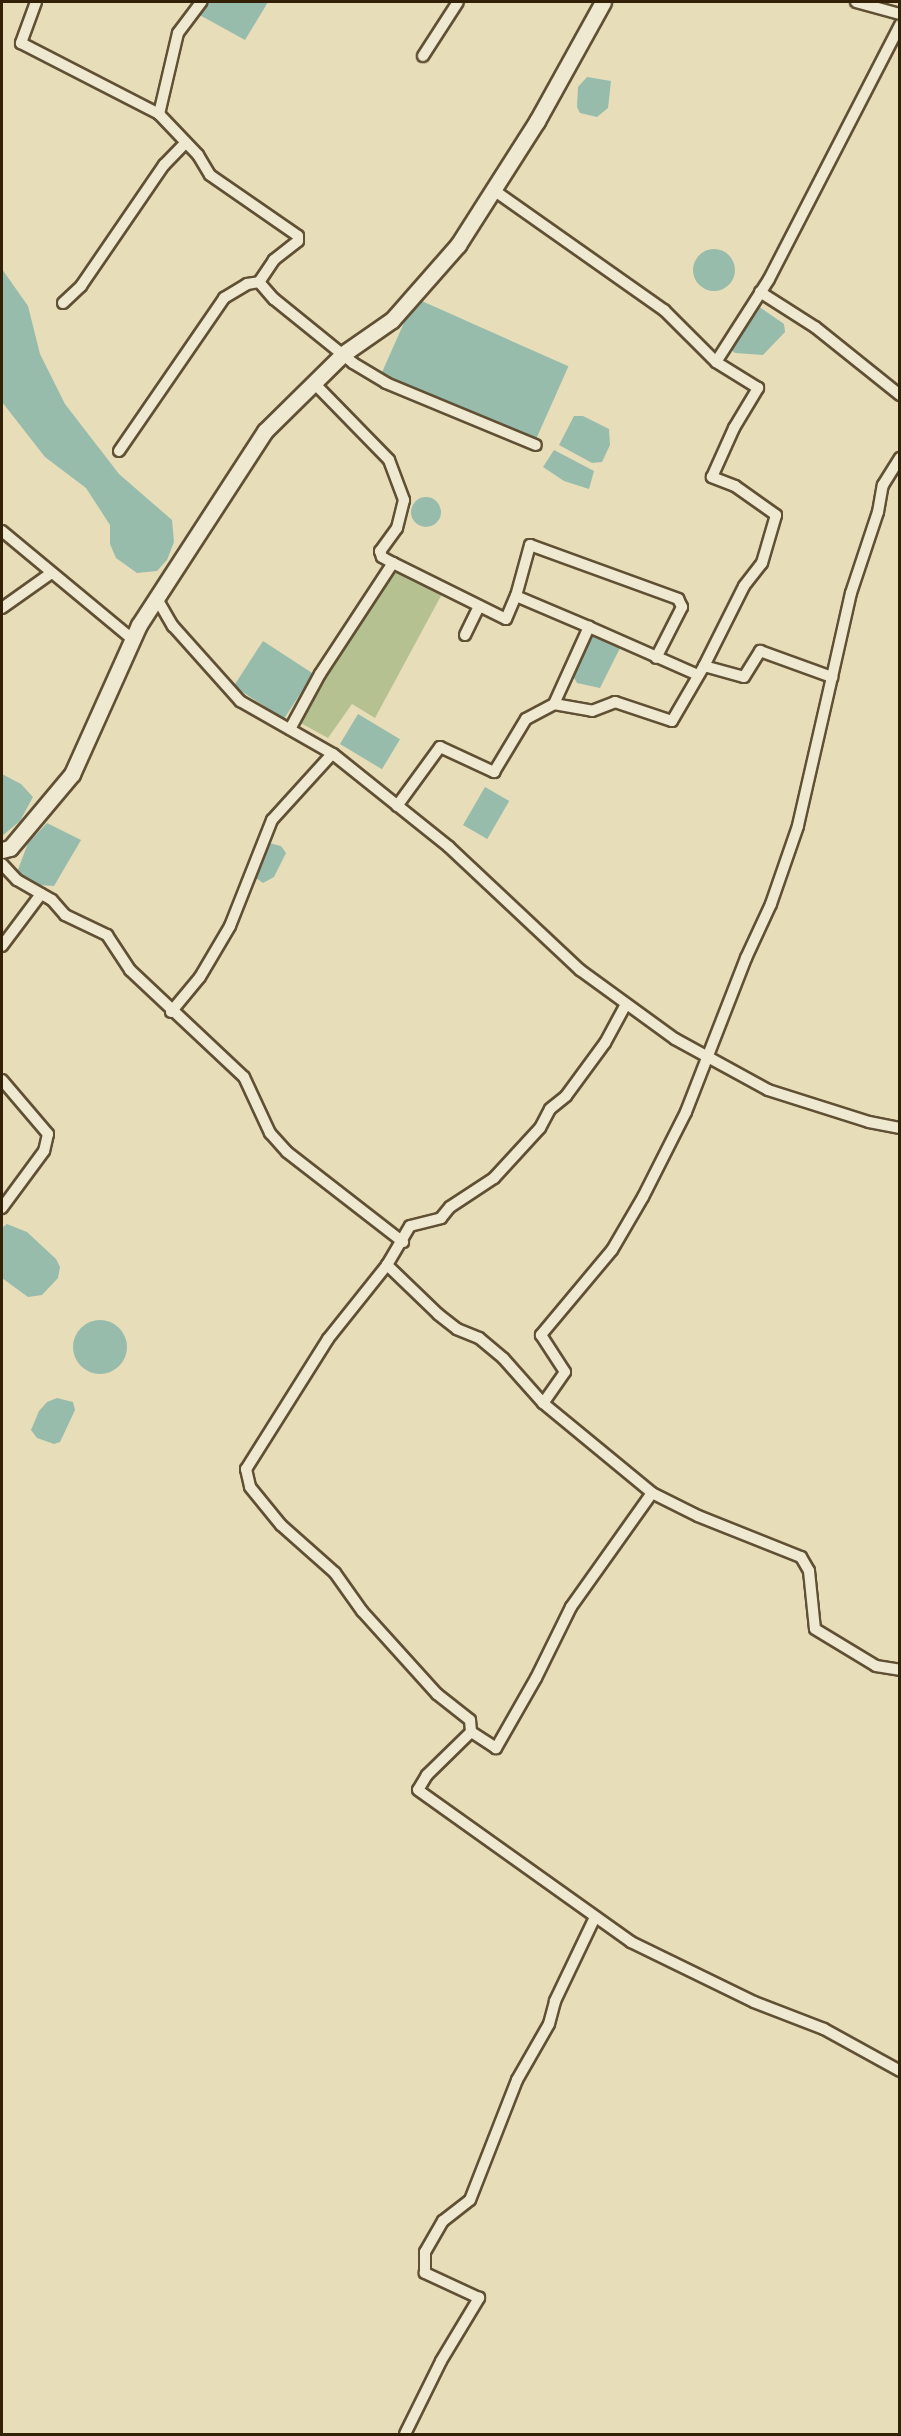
<!DOCTYPE html>
<style>
body{margin:0}
#map{position:relative;width:901px;height:2436px;overflow:hidden;background:#e8ddb9;font-family:Vollkorn,serif}
div>[style]{position:absolute}
.green>*{inset:0;background:#b5c190}
.water>*{inset:0;background:#97bcac;transform-origin:0 0}
.round{border-radius:50%}
.roads{filter:drop-shadow(2px 0 #605034) drop-shadow(-2px 0 #605034) drop-shadow(0 2px #605034) drop-shadow(0 -2px #605034)}
.street>*{height:10px;margin:-5px;padding:0 5px;transform-origin:5px;border-radius:5px;background:#f0e9d2}
.secondary>*{height:15px;margin:-7.5px;padding:0 7.5px;transform-origin:7.5px;border-radius:7.5px;background:#f0e9d2}
span{translate:-50% -50%;white-space:nowrap;text-align:center;line-height:1.15;-webkit-text-stroke:6px #f0e9d2;paint-order:stroke}
.frame{position:absolute;inset:0;border:3px solid #332107;pointer-events:none}
</style>
<div id="map">
<div class="green">
<i style="clip-path:polygon(396px 572px,442px 594px,375px 718px,352px 704px,328px 738px,297px 721px)"></i>
</div>
<div class="water">
<i style="clip-path:polygon(204px 2px,268px 2px,245px 40px,196px 13px)"></i>
<i style="clip-path:polygon(587px 77px,611px 81px,608px 108px,597px 117px,580px 113px,577px 107px,578px 87px)"></i>
<i class="round" style="left:693px;top:249px;width:42px;height:42px"></i>
<i style="clip-path:polygon(2px 269px,28px 306px,40px 354px,65px 404px,119px 474px,172px 520px,174px 542px,167px 560px,157px 571px,137px 573px,116px 558px,110px 544px,110px 525px,86px 488px,45px 457px,2px 402px)"></i>
<i style="left:415px;top:298px;width:168px;height:85px;rotate:24deg"></i>
<i style="clip-path:polygon(758px 306px,784px 324px,785px 332px,763px 355px,735px 353px,730px 349px,754px 307px)"></i>
<i style="clip-path:polygon(574px 416px,583px 416px,609px 429px,610px 445px,602px 462px,592px 463px,559px 445px)"></i>
<i style="clip-path:polygon(554px 450px,594px 471px,589px 489px,564px 481px,543px 467px)"></i>
<i class="round" style="left:411px;top:497px;width:30px;height:30px"></i>
<i style="clip-path:polygon(591px 634px,620px 648px,600px 688px,577px 683px,573px 676px)"></i>
<i style="left:263px;top:641px;width:60px;height:54px;rotate:33deg"></i>
<i style="left:358px;top:714px;width:49px;height:35px;rotate:31deg"></i>
<i style="clip-path:polygon(2px 774px,21px 784px,33px 797px,20px 821px,2px 836px)"></i>
<i style="left:485px;top:787px;width:28px;height:44px;rotate:30deg"></i>
<i style="clip-path:polygon(47px 823px,81px 840px,54px 886px,38px 885px,16px 875px,28px 843px)"></i>
<i style="clip-path:polygon(269px 843px,281px 846px,286px 853px,274px 877px,263px 883px,252px 875px,260px 848px)"></i>
<i style="clip-path:polygon(7px 1224px,27px 1232px,56px 1259px,60px 1267px,58px 1278px,42px 1295px,28px 1297px,2px 1278px,2px 1228px)"></i>
<i class="round" style="left:73px;top:1320px;width:54px;height:54px"></i>
<i style="clip-path:polygon(57px 1398px,73px 1402px,75px 1410px,60px 1442px,54px 1444px,37px 1438px,31px 1430px,39px 1411px,47px 1402px)"></i>
</div>
<div class="roads">
<div class="street">
<i style="left:36px;top:2px;width:44px;rotate:110.1deg"></i>
<i style="left:21px;top:43px;width:155px;rotate:27.2deg"></i>
<i style="left:159px;top:114px;width:57px;rotate:46.4deg"></i>
<i style="left:198px;top:155px;width:23px;rotate:59deg"></i>
<i style="left:210px;top:175px;width:107px;rotate:34.7deg"></i>
<i style="left:298px;top:236px;width:5px;rotate:90deg"></i>
<i style="left:298px;top:241px;width:31px;rotate:142deg"></i>
<i style="left:274px;top:260px;width:27px;rotate:124deg"></i>
<i style="left:259px;top:282px;width:23px;rotate:49deg"></i>
<i style="left:274px;top:299px;width:102px;rotate:39deg"></i>
<i style="left:353px;top:363px;width:39px;rotate:31deg"></i>
<i style="left:386px;top:383px;width:162px;rotate:22.5deg"></i>
<i style="left:856px;top:2px;width:46px;rotate:15.3deg"></i>
<i style="left:423px;top:56px;width:64px;rotate:-57.1deg"></i>
<i style="left:159px;top:114px;width:83px;rotate:-76.8deg"></i>
<i style="left:178px;top:33px;width:39px;rotate:-53deg"></i>
<i style="left:495px;top:191px;width:207px;rotate:35.2deg"></i>
<i style="left:664px;top:310px;width:74px;rotate:45deg"></i>
<i style="left:760px;top:292px;width:65px;rotate:32.5deg"></i>
<i style="left:815px;top:327px;width:109px;rotate:38.7deg"></i>
<i style="left:63px;top:303px;width:25px;rotate:-43deg"></i>
<i style="left:81px;top:286px;width:147px;rotate:-55.6deg"></i>
<i style="left:164px;top:165px;width:30px;rotate:-46deg"></i>
<i style="left:313px;top:382px;width:109px;rotate:45.7deg"></i>
<i style="left:389px;top:460px;width:43px;rotate:69.4deg"></i>
<i style="left:404px;top:500px;width:29px;rotate:104deg"></i>
<i style="left:397px;top:528px;width:29px;rotate:126deg"></i>
<i style="left:380px;top:551px;width:6px;rotate:72deg"></i>
<i style="left:382px;top:557px;width:13px;rotate:29deg"></i>
<i style="left:119px;top:451px;width:186px;rotate:-55.5deg"></i>
<i style="left:224px;top:298px;width:27px;rotate:-31deg"></i>
<i style="left:247px;top:284px;width:12px;rotate:-9deg"></i>
<i style="left:2px;top:531px;width:169px;rotate:39.7deg"></i>
<i style="left:516px;top:596px;width:53px;rotate:-74.6deg"></i>
<i style="left:530px;top:545px;width:158px;rotate:20deg"></i>
<i style="left:678px;top:599px;width:9px;rotate:63deg"></i>
<i style="left:682px;top:607px;width:57px;rotate:117deg"></i>
<i style="left:156px;top:597px;width:34px;rotate:60deg"></i>
<i style="left:173px;top:626px;width:101px;rotate:48.2deg"></i>
<i style="left:240px;top:701px;width:107px;rotate:29.7deg"></i>
<i style="left:333px;top:754px;width:149px;rotate:38.7deg"></i>
<i style="left:449px;top:847px;width:180px;rotate:43.2deg"></i>
<i style="left:580px;top:970px;width:117px;rotate:36deg"></i>
<i style="left:675px;top:1039px;width:106px;rotate:28.7deg"></i>
<i style="left:768px;top:1090px;width:106px;rotate:17.6deg"></i>
<i style="left:869px;top:1122px;width:32px;rotate:11deg"></i>
<i style="left:2px;top:608px;width:59px;rotate:-35.3deg"></i>
<i style="left:465px;top:635px;width:32px;rotate:-64deg"></i>
<i style="left:704px;top:666px;width:89px;rotate:-63.4deg"></i>
<i style="left:744px;top:586px;width:29px;rotate:-52deg"></i>
<i style="left:762px;top:563px;width:50px;rotate:-73.7deg"></i>
<i style="left:776px;top:515px;width:50px;rotate:-144.7deg"></i>
<i style="left:735px;top:486px;width:25px;rotate:-159deg"></i>
<i style="left:712px;top:477px;width:54px;rotate:-65.8deg"></i>
<i style="left:734px;top:428px;width:47px;rotate:-59deg"></i>
<i style="left:758px;top:388px;width:49px;rotate:-148.2deg"></i>
<i style="left:716px;top:362px;width:98px;rotate:-57.4deg"></i>
<i style="left:769px;top:279px;width:286px;rotate:-62.7deg"></i>
<i style="left:832px;top:677px;width:86px;rotate:-77.3deg"></i>
<i style="left:851px;top:593px;width:85px;rotate:-71.6deg"></i>
<i style="left:878px;top:512px;width:27px;rotate:-80deg"></i>
<i style="left:883px;top:485px;width:32px;rotate:-58deg"></i>
<i style="left:554px;top:704px;width:85px;rotate:-65.6deg"></i>
<i style="left:589px;top:627px;width:119px;rotate:23.8deg"></i>
<i style="left:290px;top:729px;width:63px;rotate:-61.4deg"></i>
<i style="left:320px;top:674px;width:133px;rotate:-56.7deg"></i>
<i style="left:393px;top:563px;width:126px;rotate:26.4deg"></i>
<i style="left:506px;top:619px;width:25px;rotate:-67deg"></i>
<i style="left:516px;top:596px;width:79px;rotate:23deg"></i>
<i style="left:397px;top:806px;width:73px;rotate:-53.9deg"></i>
<i style="left:440px;top:747px;width:60px;rotate:24.8deg"></i>
<i style="left:494px;top:772px;width:62px;rotate:-58.9deg"></i>
<i style="left:526px;top:719px;width:32px;rotate:-28deg"></i>
<i style="left:554px;top:704px;width:39px;rotate:10deg"></i>
<i style="left:592px;top:711px;width:25px;rotate:-21deg"></i>
<i style="left:615px;top:702px;width:60px;rotate:18.4deg"></i>
<i style="left:672px;top:721px;width:64px;rotate:-59.8deg"></i>
<i style="left:704px;top:666px;width:41px;rotate:15.4deg"></i>
<i style="left:744px;top:677px;width:31px;rotate:-58deg"></i>
<i style="left:760px;top:651px;width:77px;rotate:19.9deg"></i>
<i style="left:832px;top:677px;width:153px;rotate:102.9deg"></i>
<i style="left:798px;top:826px;width:83px;rotate:109.1deg"></i>
<i style="left:771px;top:904px;width:60px;rotate:114.8deg"></i>
<i style="left:746px;top:958px;width:165px;rotate:111.3deg"></i>
<i style="left:686px;top:1112px;width:95px;rotate:116.8deg"></i>
<i style="left:643px;top:1197px;width:61px;rotate:120.3deg"></i>
<i style="left:612px;top:1250px;width:111px;rotate:129.9deg"></i>
<i style="left:541px;top:1335px;width:44px;rotate:57deg"></i>
<i style="left:565px;top:1372px;width:38px;rotate:125deg"></i>
<i style="left:543px;top:1403px;width:141px;rotate:39.5deg"></i>
<i style="left:652px;top:1493px;width:51px;rotate:26.6deg"></i>
<i style="left:698px;top:1516px;width:111px;rotate:21.7deg"></i>
<i style="left:801px;top:1557px;width:16px;rotate:60deg"></i>
<i style="left:809px;top:1571px;width:58px;rotate:84.1deg"></i>
<i style="left:815px;top:1629px;width:71px;rotate:31.2deg"></i>
<i style="left:876px;top:1666px;width:24px;rotate:9deg"></i>
<i style="left:2px;top:864px;width:22px;rotate:47deg"></i>
<i style="left:17px;top:880px;width:40px;rotate:29.7deg"></i>
<i style="left:52px;top:900px;width:20px;rotate:49deg"></i>
<i style="left:65px;top:915px;width:47px;rotate:25.5deg"></i>
<i style="left:107px;top:935px;width:42px;rotate:56.7deg"></i>
<i style="left:130px;top:970px;width:156px;rotate:43.2deg"></i>
<i style="left:244px;top:1077px;width:62px;rotate:65.1deg"></i>
<i style="left:270px;top:1133px;width:25px;rotate:48deg"></i>
<i style="left:287px;top:1152px;width:147px;rotate:37.8deg"></i>
<i style="left:2px;top:946px;width:65px;rotate:-53.1deg"></i>
<i style="left:171px;top:1012px;width:45px;rotate:-50.4deg"></i>
<i style="left:200px;top:977px;width:59px;rotate:-59.5deg"></i>
<i style="left:230px;top:926px;width:114px;rotate:-68.4deg"></i>
<i style="left:272px;top:820px;width:89px;rotate:-47.7deg"></i>
<i style="left:2px;top:1080px;width:71px;rotate:49.6deg"></i>
<i style="left:48px;top:1134px;width:17px;rotate:103deg"></i>
<i style="left:44px;top:1151px;width:71px;rotate:126.4deg"></i>
<i style="left:387px;top:1265px;width:95px;rotate:128.6deg"></i>
<i style="left:328px;top:1339px;width:154px;rotate:122.2deg"></i>
<i style="left:246px;top:1469px;width:18px;rotate:77deg"></i>
<i style="left:250px;top:1487px;width:49px;rotate:50.8deg"></i>
<i style="left:281px;top:1525px;width:72px;rotate:41.6deg"></i>
<i style="left:335px;top:1573px;width:47px;rotate:54.6deg"></i>
<i style="left:362px;top:1611px;width:112px;rotate:47.9deg"></i>
<i style="left:437px;top:1694px;width:42px;rotate:38.2deg"></i>
<i style="left:470px;top:1720px;width:12px;rotate:85deg"></i>
<i style="left:543px;top:1403px;width:60px;rotate:-131.6deg"></i>
<i style="left:503px;top:1358px;width:31px;rotate:-140deg"></i>
<i style="left:479px;top:1338px;width:24px;rotate:-158deg"></i>
<i style="left:457px;top:1329px;width:24px;rotate:-142deg"></i>
<i style="left:438px;top:1314px;width:71px;rotate:-136.1deg"></i>
<i style="left:387px;top:1265px;width:45px;rotate:-59.5deg"></i>
<i style="left:410px;top:1226px;width:32px;rotate:-14deg"></i>
<i style="left:441px;top:1218px;width:14px;rotate:-51deg"></i>
<i style="left:450px;top:1207px;width:53px;rotate:-33.4deg"></i>
<i style="left:494px;top:1178px;width:68px;rotate:-47.4deg"></i>
<i style="left:540px;top:1128px;width:21px;rotate:-62deg"></i>
<i style="left:550px;top:1109px;width:21px;rotate:-39deg"></i>
<i style="left:566px;top:1096px;width:66px;rotate:-53.7deg"></i>
<i style="left:605px;top:1043px;width:44px;rotate:-61.7deg"></i>
<i style="left:652px;top:1493px;width:140px;rotate:125.4deg"></i>
<i style="left:571px;top:1607px;width:79px;rotate:116.2deg"></i>
<i style="left:536px;top:1678px;width:81px;rotate:119.7deg"></i>
<i style="left:496px;top:1748px;width:30px;rotate:-147deg"></i>
<i style="left:471px;top:1732px;width:62px;rotate:135.7deg"></i>
<i style="left:427px;top:1775px;width:17px;rotate:121deg"></i>
<i style="left:418px;top:1790px;width:262px;rotate:35.5deg"></i>
<i style="left:631px;top:1942px;width:137px;rotate:26deg"></i>
<i style="left:754px;top:2002px;width:75px;rotate:21.1deg"></i>
<i style="left:824px;top:2029px;width:87px;rotate:28.9deg"></i>
<i style="left:405px;top:2434px;width:81px;rotate:-63.7deg"></i>
<i style="left:441px;top:2361px;width:74px;rotate:-58.9deg"></i>
<i style="left:479px;top:2298px;width:60px;rotate:-155.2deg"></i>
<i style="left:425px;top:2273px;width:21px;rotate:-90deg"></i>
<i style="left:425px;top:2252px;width:36px;rotate:-60deg"></i>
<i style="left:443px;top:2221px;width:34px;rotate:-38deg"></i>
<i style="left:470px;top:2200px;width:129px;rotate:-68.6deg"></i>
<i style="left:517px;top:2080px;width:64px;rotate:-60.3deg"></i>
<i style="left:549px;top:2024px;width:24px;rotate:-75deg"></i>
<i style="left:555px;top:2001px;width:93px;rotate:-64.5deg"></i>
</div>
<div class="secondary">
<i style="left:2px;top:850px;width:8px;rotate:-14deg"></i>
<i style="left:10px;top:848px;width:97px;rotate:-50deg"></i>
<i style="left:72px;top:774px;width:163px;rotate:-65.8deg"></i>
<i style="left:139px;top:625px;width:231px;rotate:-57deg"></i>
<i style="left:265px;top:431px;width:110px;rotate:-44.6deg"></i>
<i style="left:343px;top:354px;width:60px;rotate:-34.8deg"></i>
<i style="left:392px;top:320px;width:100px;rotate:-48.7deg"></i>
<i style="left:458px;top:245px;width:147px;rotate:-57.5deg"></i>
<i style="left:537px;top:121px;width:136px;rotate:-61deg"></i>
</div>
</div>
<div class="frame"></div>
</div>
